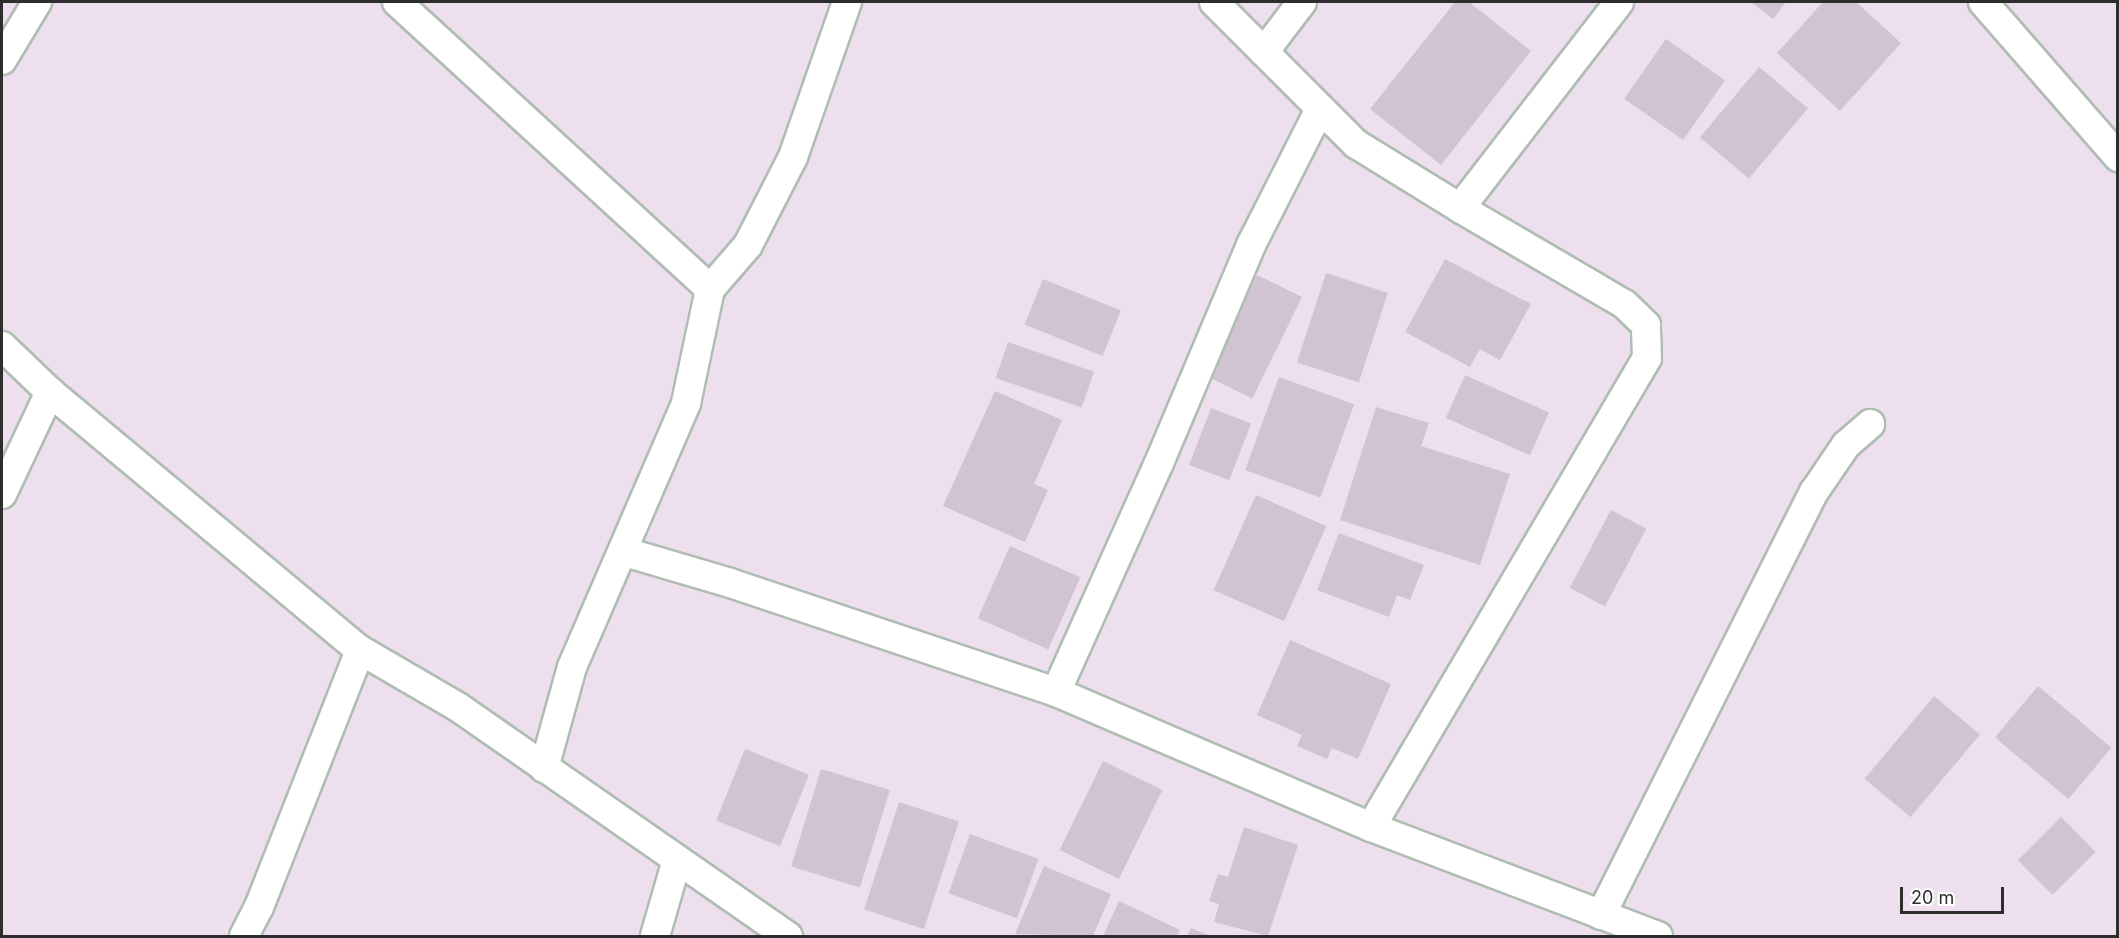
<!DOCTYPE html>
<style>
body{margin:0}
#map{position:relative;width:2119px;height:938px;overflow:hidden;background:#eedfef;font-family:Inter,sans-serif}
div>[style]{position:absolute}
.building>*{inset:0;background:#d1c3d1;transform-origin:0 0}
.roads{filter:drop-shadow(2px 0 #afbdb2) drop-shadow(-2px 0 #afbdb2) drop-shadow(0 2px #afbdb2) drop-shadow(0 -2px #afbdb2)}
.minor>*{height:28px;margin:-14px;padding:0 14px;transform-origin:14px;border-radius:14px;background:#fff}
span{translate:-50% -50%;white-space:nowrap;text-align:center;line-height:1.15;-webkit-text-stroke:4.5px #fff;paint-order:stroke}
.frame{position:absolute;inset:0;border:3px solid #2d2d2d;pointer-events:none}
.scale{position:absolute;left:1900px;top:887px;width:104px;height:27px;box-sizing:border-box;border:3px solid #2d2d2d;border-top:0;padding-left:8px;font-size:18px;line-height:21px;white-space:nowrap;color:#2d2d2d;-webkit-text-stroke:4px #fff;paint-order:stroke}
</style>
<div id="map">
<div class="building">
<i style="clip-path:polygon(1455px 2px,1469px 2px,1531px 51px,1441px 165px,1370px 109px)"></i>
<i style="clip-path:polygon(1751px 2px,1786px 2px,1773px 19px)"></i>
<i style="clip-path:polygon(1823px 2px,1856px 2px,1901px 43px,1840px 111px,1777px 53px)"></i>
<i style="left:1666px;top:39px;width:72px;height:73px;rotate:35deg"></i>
<i style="left:1759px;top:67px;width:64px;height:92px;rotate:40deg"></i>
<i style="clip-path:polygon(1445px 259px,1531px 304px,1500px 360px,1480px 349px,1470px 367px,1405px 332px)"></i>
<i style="left:1326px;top:273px;width:65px;height:94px;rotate:18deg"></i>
<i style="left:1257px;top:275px;width:50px;height:113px;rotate:26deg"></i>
<i style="left:1043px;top:279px;width:84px;height:49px;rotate:22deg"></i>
<i style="left:1008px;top:342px;width:91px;height:38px;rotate:19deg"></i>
<i style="left:1465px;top:375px;width:92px;height:47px;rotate:24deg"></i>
<i style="left:1279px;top:377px;width:80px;height:99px;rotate:20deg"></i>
<i style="clip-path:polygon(995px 391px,1062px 420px,1034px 484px,1048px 490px,1025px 542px,943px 506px)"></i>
<i style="clip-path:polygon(1376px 407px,1429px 423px,1421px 446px,1510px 474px,1480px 565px,1340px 520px)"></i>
<i style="left:1211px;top:408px;width:43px;height:61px;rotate:21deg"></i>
<i style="left:1256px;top:495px;width:77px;height:104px;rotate:24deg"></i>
<i style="left:1611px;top:510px;width:40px;height:88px;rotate:28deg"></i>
<i style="clip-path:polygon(1339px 533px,1424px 565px,1410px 600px,1397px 595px,1389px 617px,1317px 590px)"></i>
<i style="left:1010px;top:546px;width:77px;height:79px;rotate:24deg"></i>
<i style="clip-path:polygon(1290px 640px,1391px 684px,1358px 759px,1332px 748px,1327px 759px,1297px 746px,1302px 735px,1257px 715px)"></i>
<i style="left:2038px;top:686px;width:96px;height:67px;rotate:40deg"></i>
<i style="left:1934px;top:696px;width:60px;height:108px;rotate:40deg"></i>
<i style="left:745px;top:749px;width:69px;height:77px;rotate:22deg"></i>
<i style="left:1103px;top:761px;width:66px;height:99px;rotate:26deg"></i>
<i style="left:821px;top:769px;width:72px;height:102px;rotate:17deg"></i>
<i style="left:899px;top:802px;width:63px;height:113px;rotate:18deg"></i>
<i style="left:2061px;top:817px;width:49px;height:61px;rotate:45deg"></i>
<i style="clip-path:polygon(1244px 827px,1298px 845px,1268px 936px,1214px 922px,1219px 904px,1209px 901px,1218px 874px,1228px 877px)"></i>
<i style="left:970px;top:834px;width:73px;height:63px;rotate:20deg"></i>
<i style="clip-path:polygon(1044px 866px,1111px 894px,1093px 936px,1015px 934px)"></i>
<i style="clip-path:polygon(1119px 901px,1180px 930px,1177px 936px,1103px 936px)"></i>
<i style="clip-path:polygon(1191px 928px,1211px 936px,1187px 936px)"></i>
</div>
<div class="roads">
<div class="minor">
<i style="left:397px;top:2px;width:425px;rotate:42.5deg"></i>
<i style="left:1214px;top:2px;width:201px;rotate:45deg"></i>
<i style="left:1356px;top:144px;width:122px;rotate:31.6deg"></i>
<i style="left:1460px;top:208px;width:260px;rotate:-52.3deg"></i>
<i style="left:1983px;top:2px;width:206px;rotate:48.9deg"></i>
<i style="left:1264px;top:52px;width:63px;rotate:-52.8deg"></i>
<i style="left:2px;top:60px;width:68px;rotate:-58.9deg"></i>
<i style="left:2px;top:346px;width:66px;rotate:43.8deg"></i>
<i style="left:50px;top:392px;width:403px;rotate:39.8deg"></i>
<i style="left:360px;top:650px;width:113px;rotate:30.2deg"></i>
<i style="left:458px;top:707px;width:402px;rotate:34.8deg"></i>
<i style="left:2px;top:494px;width:113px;rotate:-64.8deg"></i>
<i style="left:625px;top:552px;width:109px;rotate:16.4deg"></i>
<i style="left:730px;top:583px;width:344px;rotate:18.5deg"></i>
<i style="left:1056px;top:692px;width:343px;rotate:23.2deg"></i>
<i style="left:1371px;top:827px;width:307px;rotate:20.8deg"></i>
<i style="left:1056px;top:692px;width:251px;rotate:-65.8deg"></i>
<i style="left:1159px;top:463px;width:237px;rotate:-67.1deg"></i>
<i style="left:1251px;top:245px;width:153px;rotate:-63.1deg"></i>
<i style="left:544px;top:768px;width:105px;rotate:-74.5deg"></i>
<i style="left:572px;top:667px;width:288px;rotate:-66.6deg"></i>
<i style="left:686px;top:403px;width:116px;rotate:-78.1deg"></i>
<i style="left:710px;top:289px;width:58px;rotate:-49.2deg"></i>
<i style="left:748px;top:245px;width:99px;rotate:-62.9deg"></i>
<i style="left:793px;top:157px;width:164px;rotate:-70.8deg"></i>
<i style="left:1371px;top:827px;width:544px;rotate:-59.52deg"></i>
<i style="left:1647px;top:358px;width:33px;rotate:-92deg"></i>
<i style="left:1646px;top:325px;width:30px;rotate:-136deg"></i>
<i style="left:1624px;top:304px;width:190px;rotate:-149.7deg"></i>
<i style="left:1601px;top:915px;width:474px;rotate:-63.3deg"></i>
<i style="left:1814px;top:492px;width:57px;rotate:-55.8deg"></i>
<i style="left:1846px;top:445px;width:32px;rotate:-41deg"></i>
<i style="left:244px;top:936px;width:33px;rotate:-63deg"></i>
<i style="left:259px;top:907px;width:276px;rotate:-68.5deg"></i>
<i style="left:655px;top:936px;width:79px;rotate:-73.9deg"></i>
</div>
</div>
<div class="frame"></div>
<div class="scale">20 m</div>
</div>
